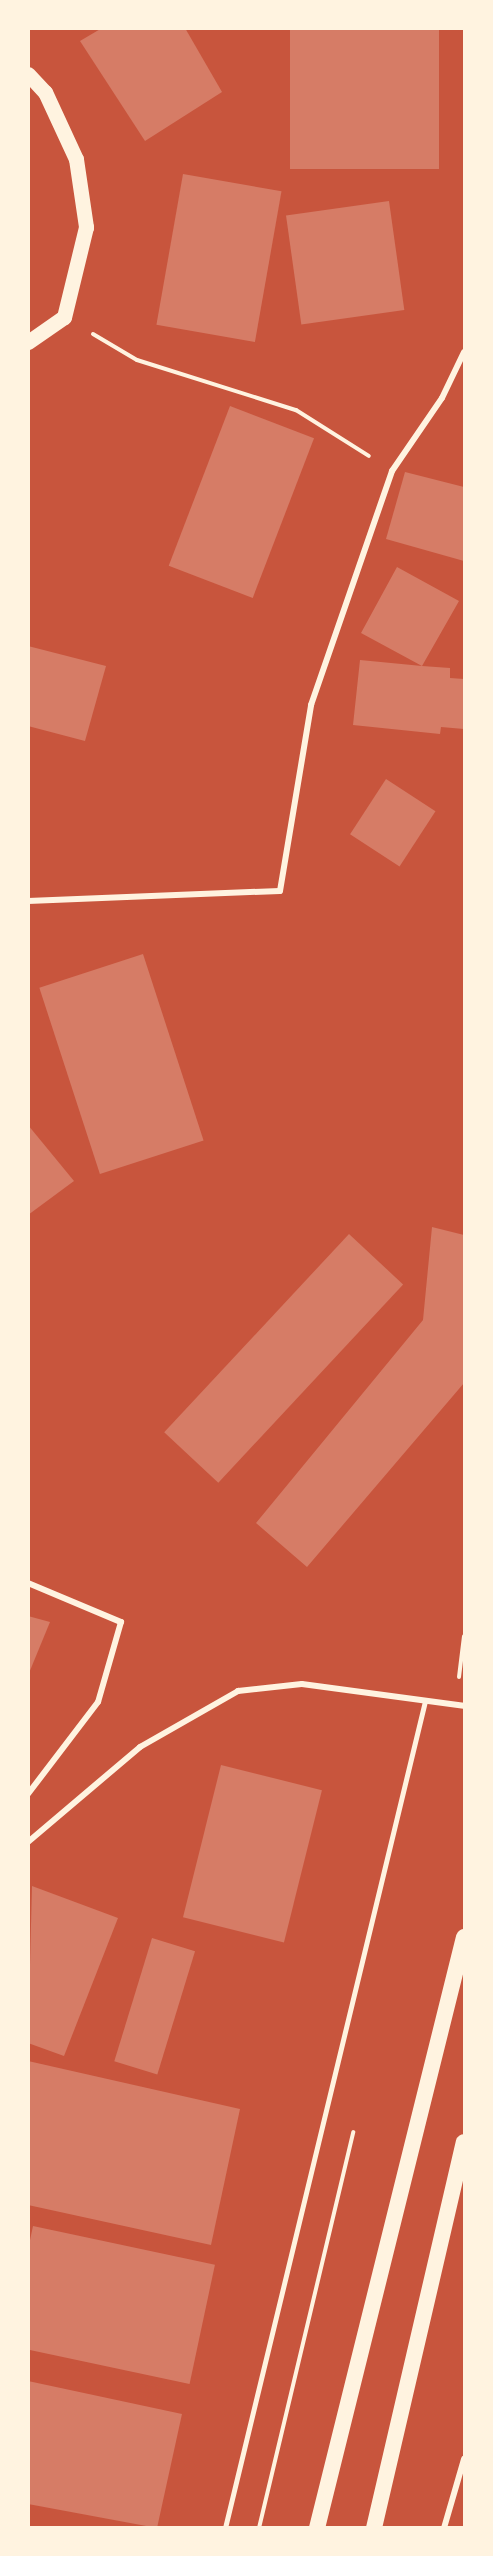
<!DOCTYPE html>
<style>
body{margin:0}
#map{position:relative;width:493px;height:2556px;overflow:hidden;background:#c8553d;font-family:"Exo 2",sans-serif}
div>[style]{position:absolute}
.building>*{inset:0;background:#d67c66;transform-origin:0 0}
.path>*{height:4px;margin:-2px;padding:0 2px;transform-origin:2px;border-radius:2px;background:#fff3e0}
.service>*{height:4.5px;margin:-2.25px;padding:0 2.25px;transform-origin:2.25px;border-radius:2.25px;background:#fff3e0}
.minor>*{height:6px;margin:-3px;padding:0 3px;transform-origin:3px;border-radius:3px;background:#fff3e0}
.primary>*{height:15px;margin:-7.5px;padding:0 7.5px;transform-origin:7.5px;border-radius:7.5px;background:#fff3e0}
.trunk>*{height:16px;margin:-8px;padding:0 8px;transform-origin:8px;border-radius:8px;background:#fff3e0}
span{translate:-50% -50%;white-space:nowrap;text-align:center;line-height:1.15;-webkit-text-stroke:4.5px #fff3e0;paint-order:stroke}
.frame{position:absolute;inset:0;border:30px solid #fff3e0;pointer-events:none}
</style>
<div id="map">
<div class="building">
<i style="clip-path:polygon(102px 28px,185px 28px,222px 92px,145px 141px,80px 41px)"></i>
<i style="left:290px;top:28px;width:149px;height:141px"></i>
<i style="left:183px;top:174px;width:100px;height:153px;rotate:10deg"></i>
<i style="left:389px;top:201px;width:110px;height:104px;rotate:82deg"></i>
<i style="left:230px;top:406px;width:90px;height:171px;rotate:21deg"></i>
<i style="clip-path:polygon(405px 472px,464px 487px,464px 561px,386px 539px)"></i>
<i style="clip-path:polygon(397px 567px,459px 601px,422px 666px,450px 668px,450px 678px,464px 679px,464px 729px,441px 727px,440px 734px,353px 725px,360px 660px,422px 666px,361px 633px)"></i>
<i style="clip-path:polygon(28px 646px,106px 666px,85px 741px,28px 726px)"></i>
<i style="left:386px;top:779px;width:59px;height:66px;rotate:33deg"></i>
<i style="left:143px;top:954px;width:196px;height:109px;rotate:72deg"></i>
<i style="clip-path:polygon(28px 1125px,74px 1181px,28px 1215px)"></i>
<i style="clip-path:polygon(432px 1227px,464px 1235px,464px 1383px,307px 1567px,256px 1523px,423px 1320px)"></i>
<i style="left:349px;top:1234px;width:74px;height:271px;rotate:43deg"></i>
<i style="clip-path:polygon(28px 1616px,50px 1622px,29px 1673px,28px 1673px)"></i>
<i style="left:221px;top:1765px;width:104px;height:157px;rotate:14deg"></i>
<i style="clip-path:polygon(32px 1886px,118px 1918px,64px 2056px,28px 2043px)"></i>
<i style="left:152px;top:1938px;width:45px;height:129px;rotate:17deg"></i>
<i style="clip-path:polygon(28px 2061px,240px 2109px,211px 2245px,28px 2205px)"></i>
<i style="left:33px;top:2226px;width:186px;height:122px;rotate:12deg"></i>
<i style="clip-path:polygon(28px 2381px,182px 2414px,157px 2528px,28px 2504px)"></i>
</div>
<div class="path">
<i style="left:93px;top:334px;width:51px;rotate:30.6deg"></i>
<i style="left:137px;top:360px;width:167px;rotate:17.5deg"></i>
<i style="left:296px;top:410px;width:86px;rotate:32.2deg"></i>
<i style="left:459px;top:1677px;width:41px;rotate:-83deg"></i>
<i style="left:259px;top:2528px;width:407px;rotate:-76.6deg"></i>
</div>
<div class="service">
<i style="left:225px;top:2528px;width:851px;rotate:-76.4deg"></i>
</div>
<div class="minor">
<i style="left:28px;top:901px;width:252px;rotate:-2.3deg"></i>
<i style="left:280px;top:891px;width:189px;rotate:-80.5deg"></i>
<i style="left:311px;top:705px;width:248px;rotate:-70.9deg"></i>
<i style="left:392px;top:471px;width:88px;rotate:-55.6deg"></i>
<i style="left:442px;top:398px;width:51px;rotate:-64.4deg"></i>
<i style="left:28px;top:1583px;width:101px;rotate:22.8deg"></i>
<i style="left:121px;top:1622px;width:83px;rotate:106deg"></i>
<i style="left:98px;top:1702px;width:116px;rotate:127.3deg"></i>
<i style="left:28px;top:1842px;width:147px;rotate:-40.3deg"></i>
<i style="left:140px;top:1747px;width:113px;rotate:-29.7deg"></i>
<i style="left:238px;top:1691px;width:64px;rotate:-6.2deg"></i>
<i style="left:302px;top:1684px;width:163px;rotate:7.7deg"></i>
<i style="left:444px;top:2528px;width:72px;rotate:-73.8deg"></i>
</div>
<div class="primary">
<i style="left:28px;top:74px;width:25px;rotate:47deg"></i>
<i style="left:45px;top:92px;width:74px;rotate:65.2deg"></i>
<i style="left:76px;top:159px;width:69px;rotate:81.6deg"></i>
<i style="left:86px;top:227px;width:93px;rotate:103.7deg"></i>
<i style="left:64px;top:317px;width:44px;rotate:145.2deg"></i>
</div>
<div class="trunk">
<i style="left:317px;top:2528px;width:609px;rotate:-76.03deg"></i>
<i style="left:374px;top:2528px;width:396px;rotate:-76.9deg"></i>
</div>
<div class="frame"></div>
</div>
